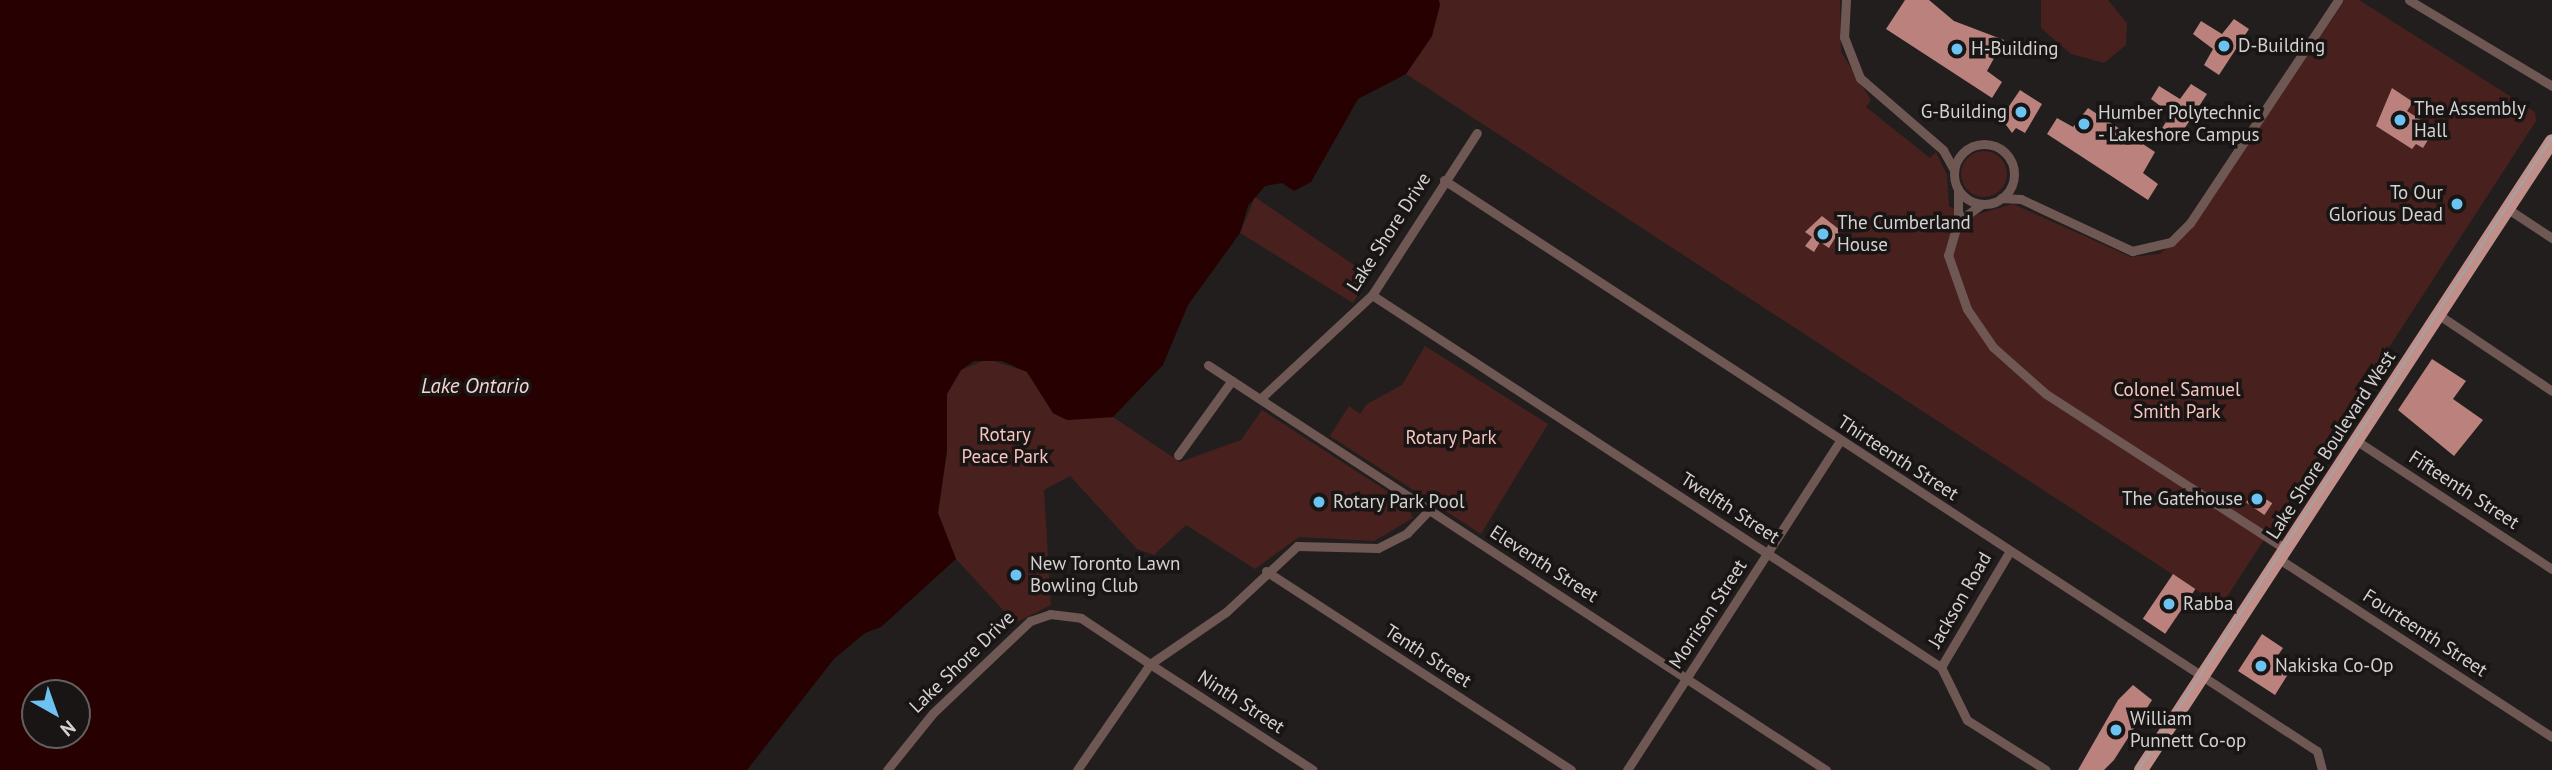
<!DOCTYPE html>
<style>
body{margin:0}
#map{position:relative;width:2552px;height:770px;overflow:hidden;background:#211e1d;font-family:"PT Sans",sans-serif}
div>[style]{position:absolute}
.green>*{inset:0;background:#48211e}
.round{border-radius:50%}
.water>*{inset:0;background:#270002}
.building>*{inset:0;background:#bb827d;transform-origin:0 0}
.minor>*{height:9px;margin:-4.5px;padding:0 4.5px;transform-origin:4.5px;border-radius:4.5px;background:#6f5754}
.minor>.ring{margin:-4.5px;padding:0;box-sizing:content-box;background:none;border:9px solid #6f5754;border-radius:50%}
.primary>*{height:14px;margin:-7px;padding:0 7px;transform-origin:7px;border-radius:7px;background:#c08f8a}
.tram>*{height:2px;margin:-1px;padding:0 1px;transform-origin:1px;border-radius:1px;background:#a4a2a1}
.dots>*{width:19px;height:19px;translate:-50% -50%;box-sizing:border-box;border:4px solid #181514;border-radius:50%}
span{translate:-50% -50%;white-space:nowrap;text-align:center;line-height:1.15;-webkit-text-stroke:7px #181514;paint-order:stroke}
.poi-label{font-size:19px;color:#d4d2d1}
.left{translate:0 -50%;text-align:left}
.right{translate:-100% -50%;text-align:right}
.street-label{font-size:19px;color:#d4d2d1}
.park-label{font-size:19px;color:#f8c4bf}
.water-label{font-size:21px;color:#f8d4d1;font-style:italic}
.north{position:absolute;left:21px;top:679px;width:70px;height:70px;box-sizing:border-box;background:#181514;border:2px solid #636160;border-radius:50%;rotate:140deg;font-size:19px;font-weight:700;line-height:28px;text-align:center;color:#d4d2d1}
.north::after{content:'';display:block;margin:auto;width:24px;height:32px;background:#6cc3f2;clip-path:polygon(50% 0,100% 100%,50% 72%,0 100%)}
</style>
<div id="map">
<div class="green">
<i style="clip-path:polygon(1439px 0,1840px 0,1841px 52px,1871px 100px,1866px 107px,1930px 158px,1936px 152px,1947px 175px,1949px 206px,1968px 217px,2013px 204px,2131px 257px,2159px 254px,2190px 231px,2345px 0,2359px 0,2535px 112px,2536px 121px,2221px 606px,1406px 74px,1432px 36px)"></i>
<i style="clip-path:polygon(2041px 0,2108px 0,2127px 23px,2126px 45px,2104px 63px,2071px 54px,2041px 28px)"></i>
<i class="round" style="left:1961px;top:151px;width:46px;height:46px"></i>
<i style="clip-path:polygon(1255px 197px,1370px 276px,1353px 303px,1240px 233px)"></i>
<i style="clip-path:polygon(1425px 346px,1548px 424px,1481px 534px,1330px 436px,1349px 406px,1360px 414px,1367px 404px,1402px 385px)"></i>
<i style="clip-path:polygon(988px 359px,1027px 372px,1053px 413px,1067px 420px,1113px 417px,1180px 462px,1241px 440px,1262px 410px,1407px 504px,1413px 518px,1374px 541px,1299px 537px,1255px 569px,1186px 525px,1154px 555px,1137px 549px,1070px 476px,1044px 490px,1051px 605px,1015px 623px,956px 559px,938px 513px,947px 451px,947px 394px,961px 370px)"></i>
</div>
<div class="water">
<i style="clip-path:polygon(evenodd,0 0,1439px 0,1440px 5px,1432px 36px,1406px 74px,1358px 99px,1311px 182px,1294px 191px,1282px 183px,1265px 186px,1248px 206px,1240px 233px,1188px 305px,1163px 365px,1113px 417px,1067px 420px,1053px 413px,1027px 372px,1002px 361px,974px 361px,961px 370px,947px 394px,947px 451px,938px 513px,956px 559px,881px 627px,865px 633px,834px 659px,747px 770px,0 770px,0 0,35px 693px,77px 693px,77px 735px,35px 735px,35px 693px)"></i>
</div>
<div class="building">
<i style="clip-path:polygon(1905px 0,1929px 0,1954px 21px,2004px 40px,1987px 71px,2002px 82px,1992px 98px,1886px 29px)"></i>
<i style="clip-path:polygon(2234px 19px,2249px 29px,2219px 75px,2204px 65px,2213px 49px,2193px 34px,2201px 21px,2222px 34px)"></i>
<i style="clip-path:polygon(2191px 84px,2207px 94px,2177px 140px,2161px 130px,2171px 114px,2151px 99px,2159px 86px,2180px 99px)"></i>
<i style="clip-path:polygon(2392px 88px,2413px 102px,2407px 111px,2429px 125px,2425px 131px,2431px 135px,2423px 148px,2416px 144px,2412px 149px,2376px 126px)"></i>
<i style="clip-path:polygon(2020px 90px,2042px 104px,2025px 133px,2016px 128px,2012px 133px,2001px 118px)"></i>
<i style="clip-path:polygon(2088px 108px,2155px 152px,2143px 173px,2158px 184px,2148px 200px,2047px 134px,2057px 118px,2073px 127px)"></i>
<i style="clip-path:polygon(1822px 216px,1840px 230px,1829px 248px,1820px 242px,1814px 252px,1805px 246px,1812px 237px,1805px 232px)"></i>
<i style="clip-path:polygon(2432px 359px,2466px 381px,2453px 399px,2483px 420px,2454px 456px,2398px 410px)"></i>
<i style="left:2254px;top:491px;width:22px;height:14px;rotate:34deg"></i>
<i style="left:2173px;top:574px;width:27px;height:54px;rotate:34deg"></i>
<i style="clip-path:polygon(2262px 634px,2283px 648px,2274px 661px,2290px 671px,2275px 695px,2238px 671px)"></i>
<i style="clip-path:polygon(2133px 685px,2152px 700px,2114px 760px,2104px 770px,2078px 770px,2118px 700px)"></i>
</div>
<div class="minor">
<i style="left:1846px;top:0;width:37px;rotate:93deg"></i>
<i style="left:1844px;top:37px;width:44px;rotate:68.7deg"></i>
<i style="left:1860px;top:78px;width:110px;rotate:40.9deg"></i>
<i style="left:1943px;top:150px;width:23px;rotate:61deg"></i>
<i style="left:2409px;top:0;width:167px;rotate:31deg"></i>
<i class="ring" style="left:1954px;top:144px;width:51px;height:51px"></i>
<i style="left:1444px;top:180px;width:1043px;rotate:33.19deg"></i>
<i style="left:2317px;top:751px;width:20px;rotate:75deg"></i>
<i style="left:1958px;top:189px;width:32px;rotate:90deg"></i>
<i style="left:1958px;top:221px;width:35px;rotate:106deg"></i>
<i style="left:1948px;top:255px;width:57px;rotate:70.6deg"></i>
<i style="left:1967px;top:309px;width:46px;rotate:55.6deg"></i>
<i style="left:1993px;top:347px;width:71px;rotate:41.6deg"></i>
<i style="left:2046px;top:394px;width:286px;rotate:32.9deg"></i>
<i style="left:2001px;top:198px;width:20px;rotate:3deg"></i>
<i style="left:2021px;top:199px;width:123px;rotate:25.1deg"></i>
<i style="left:2132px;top:251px;width:40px;rotate:-13deg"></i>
<i style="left:2171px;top:242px;width:27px;rotate:-45deg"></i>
<i style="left:2190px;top:223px;width:268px;rotate:-56.4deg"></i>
<i style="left:2508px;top:209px;width:53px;rotate:33.4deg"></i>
<i style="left:1958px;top:221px;width:29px;rotate:-35deg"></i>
<i style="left:1372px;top:295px;width:680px;rotate:33.18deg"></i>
<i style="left:1941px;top:667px;width:59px;rotate:63.9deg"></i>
<i style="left:1967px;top:720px;width:93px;rotate:32.3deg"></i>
<i style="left:2439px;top:315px;width:136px;rotate:33.9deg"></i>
<i style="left:1208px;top:365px;width:739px;rotate:33.24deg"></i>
<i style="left:1260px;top:399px;width:153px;rotate:-42.9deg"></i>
<i style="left:1372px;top:295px;width:193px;rotate:-57.1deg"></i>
<i style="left:2357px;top:441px;width:233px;rotate:33.3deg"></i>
<i style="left:1178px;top:455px;width:92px;rotate:-54.2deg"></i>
<i style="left:2279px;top:559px;width:326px;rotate:33.1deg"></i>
<i style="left:1266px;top:571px;width:364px;rotate:33.1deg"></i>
<i style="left:1941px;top:667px;width:135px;rotate:-59.3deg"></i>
<i style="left:887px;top:770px;width:73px;rotate:-51.1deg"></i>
<i style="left:933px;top:713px;width:134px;rotate:-43.5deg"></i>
<i style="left:1030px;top:621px;width:21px;rotate:-19deg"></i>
<i style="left:1050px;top:614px;width:31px;rotate:7deg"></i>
<i style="left:1081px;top:618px;width:83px;rotate:33.7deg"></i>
<i style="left:1150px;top:664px;width:92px;rotate:-34.4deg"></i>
<i style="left:1226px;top:612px;width:97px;rotate:-42.9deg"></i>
<i style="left:1297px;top:546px;width:81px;rotate:1.4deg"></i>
<i style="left:1378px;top:548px;width:33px;rotate:-27deg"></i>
<i style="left:1407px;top:533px;width:32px;rotate:-46deg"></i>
<i style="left:1077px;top:770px;width:129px;rotate:-55.4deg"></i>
<i style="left:1150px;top:664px;width:194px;rotate:33deg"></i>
<i style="left:1627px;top:770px;width:392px;rotate:-57.1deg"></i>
</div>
<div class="primary">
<i style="left:2141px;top:770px;width:751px;rotate:-56.84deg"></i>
</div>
<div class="tram">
<i style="left:2138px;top:770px;width:756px;rotate:-56.81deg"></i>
</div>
<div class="dots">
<i style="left:2224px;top:46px;background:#6cc3f2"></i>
<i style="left:1957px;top:49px;background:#6cc3f2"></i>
<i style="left:2021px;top:112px;background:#6cc3f2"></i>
<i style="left:2400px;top:120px;background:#6cc3f2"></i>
<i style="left:2084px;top:124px;background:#6cc3f2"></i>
<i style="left:2457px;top:204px;background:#6cc3f2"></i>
<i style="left:1823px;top:234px;background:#6cc3f2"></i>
<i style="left:2257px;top:499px;background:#6cc3f2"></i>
<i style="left:1319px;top:502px;background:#6cc3f2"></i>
<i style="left:1016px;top:575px;background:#6cc3f2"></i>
<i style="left:2169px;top:604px;background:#6cc3f2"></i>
<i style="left:2261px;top:666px;background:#6cc3f2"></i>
<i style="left:2116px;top:730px;background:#6cc3f2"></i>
</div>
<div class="poi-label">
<span class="left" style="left:2238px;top:46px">D-Building</span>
<span class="left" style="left:1971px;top:49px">H-Building</span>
<span class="left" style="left:2414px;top:120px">The Assembly<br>Hall</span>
<span class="right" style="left:2007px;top:112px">G-Building</span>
<span class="left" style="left:2098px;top:124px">Humber Polytechnic<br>- Lakeshore Campus</span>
<span class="right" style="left:2443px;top:204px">To Our<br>Glorious Dead</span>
<span class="left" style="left:1837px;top:234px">The Cumberland<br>House</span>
<span class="right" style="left:2243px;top:499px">The Gatehouse</span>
<span class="left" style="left:1333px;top:502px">Rotary Park Pool</span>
<span class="left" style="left:1030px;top:575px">New Toronto Lawn<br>Bowling Club</span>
<span class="left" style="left:2183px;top:604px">Rabba</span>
<span class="left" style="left:2275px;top:666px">Nakiska Co-Op</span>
<span class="left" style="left:2130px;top:730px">William<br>Punnett Co-op</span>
</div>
<div class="street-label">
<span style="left:1389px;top:232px;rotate:-57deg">Lake Shore Drive</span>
<span style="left:2331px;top:445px;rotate:-57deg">Lake Shore Boulevard West</span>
<span style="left:1898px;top:458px;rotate:33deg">Thirteenth Street</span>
<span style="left:2464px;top:490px;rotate:33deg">Fifteenth Street</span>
<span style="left:1730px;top:508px;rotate:33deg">Twelfth Street</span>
<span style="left:1544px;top:564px;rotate:33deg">Eleventh Street</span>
<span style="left:1960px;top:600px;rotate:-60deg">Jackson Road</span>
<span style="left:1708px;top:614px;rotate:-57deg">Morrison Street</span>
<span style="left:2425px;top:633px;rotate:33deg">Fourteenth Street</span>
<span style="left:1428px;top:656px;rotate:33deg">Tenth Street</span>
<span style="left:962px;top:662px;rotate:-44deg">Lake Shore Drive</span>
<span style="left:1241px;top:702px;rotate:33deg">Ninth Street</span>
</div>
<div class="park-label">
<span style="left:2177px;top:401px">Colonel Samuel<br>Smith Park</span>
<span style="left:1005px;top:446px">Rotary<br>Peace Park</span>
<span style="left:1451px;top:438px">Rotary Park</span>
</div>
<div class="water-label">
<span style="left:475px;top:386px">Lake Ontario</span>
</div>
<div class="north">N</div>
</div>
